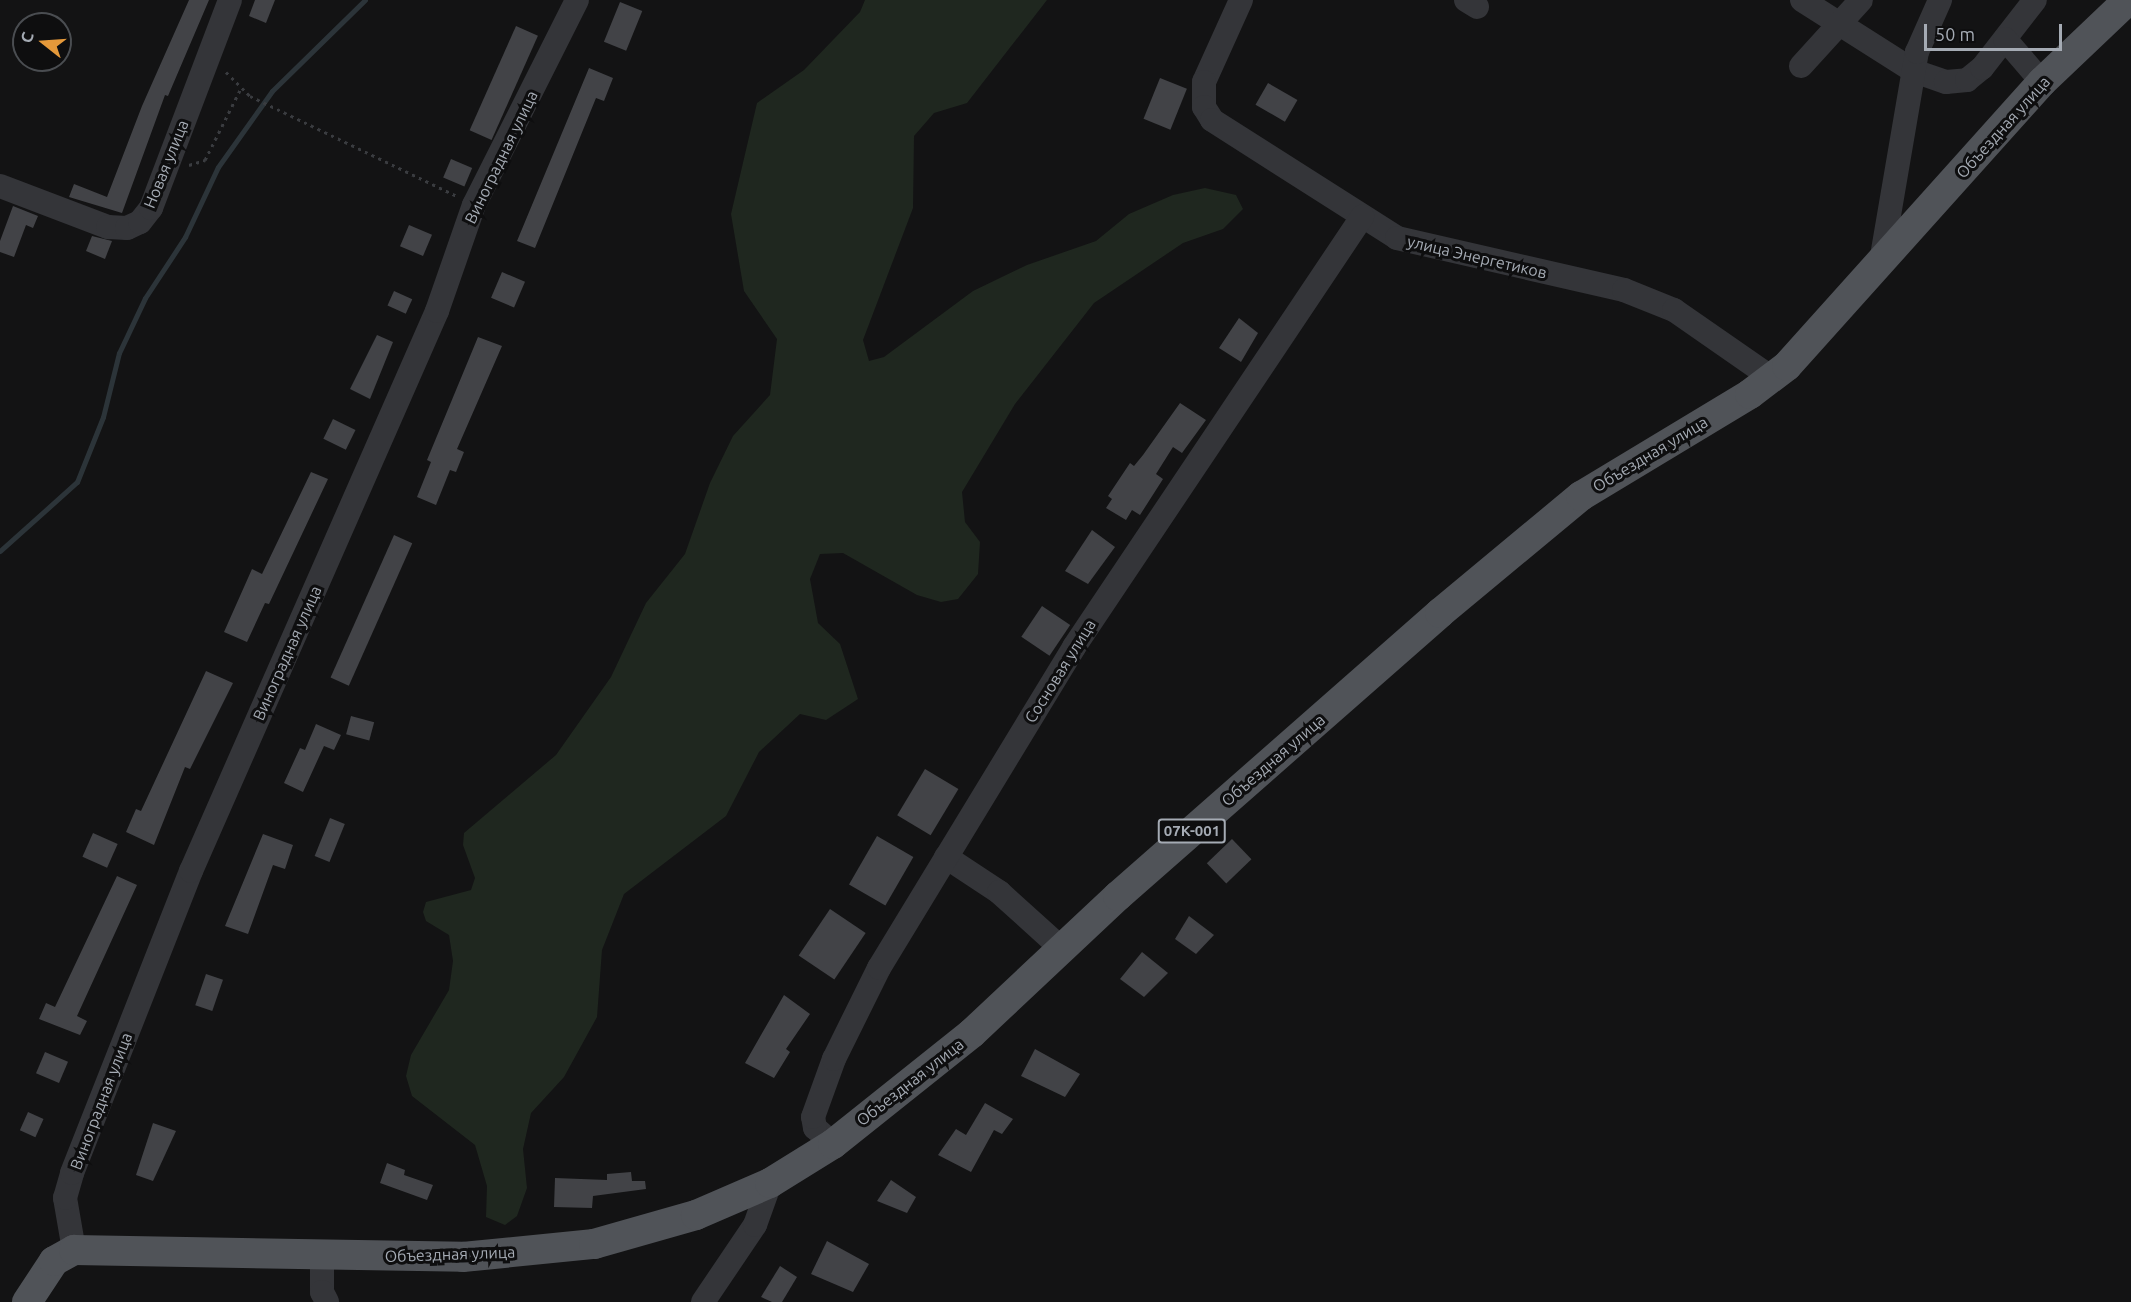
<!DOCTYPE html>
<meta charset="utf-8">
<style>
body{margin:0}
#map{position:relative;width:2131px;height:1302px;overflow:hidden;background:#131314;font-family:Ubuntu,sans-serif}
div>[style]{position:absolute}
.green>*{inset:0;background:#1f271f}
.stream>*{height:5px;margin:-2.5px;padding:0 2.5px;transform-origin:2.5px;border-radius:2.5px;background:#2c3439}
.building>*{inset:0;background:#424347;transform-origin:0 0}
.path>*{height:3px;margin-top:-1.5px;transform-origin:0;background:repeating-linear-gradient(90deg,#3a3c40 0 3px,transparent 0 7.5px)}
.minor>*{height:24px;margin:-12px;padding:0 12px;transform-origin:12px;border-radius:12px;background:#343539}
.major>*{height:30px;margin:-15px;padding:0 15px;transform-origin:15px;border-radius:15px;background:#505358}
span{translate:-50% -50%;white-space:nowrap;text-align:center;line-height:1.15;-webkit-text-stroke:6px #0e0e0f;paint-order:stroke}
.shield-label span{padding:2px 4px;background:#0e0e0f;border:2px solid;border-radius:4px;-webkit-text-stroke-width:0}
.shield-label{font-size:15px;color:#a5abb4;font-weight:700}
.street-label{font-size:16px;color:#a5abb4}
.north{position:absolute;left:12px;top:12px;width:60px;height:60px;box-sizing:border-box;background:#0e0e0f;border:2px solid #4a4d51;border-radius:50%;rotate:287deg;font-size:16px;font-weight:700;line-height:24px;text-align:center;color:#a5abb4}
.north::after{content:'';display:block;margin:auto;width:21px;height:27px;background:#e5993a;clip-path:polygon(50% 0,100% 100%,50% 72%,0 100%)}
.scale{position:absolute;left:1924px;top:24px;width:138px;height:27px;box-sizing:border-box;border:3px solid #a5abb4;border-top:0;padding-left:8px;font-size:18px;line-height:21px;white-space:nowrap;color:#a5abb4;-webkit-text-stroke:4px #0e0e0f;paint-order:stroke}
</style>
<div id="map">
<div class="green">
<i style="clip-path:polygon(865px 0,1047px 0,967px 103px,934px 113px,914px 136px,913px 208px,863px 340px,869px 361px,884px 357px,973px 291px,1027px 265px,1096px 241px,1129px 214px,1173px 195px,1205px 188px,1236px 195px,1243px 209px,1223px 229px,1183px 243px,1094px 303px,1015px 404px,962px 492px,965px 522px,980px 542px,978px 574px,958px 599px,941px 602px,917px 595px,843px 553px,820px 554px,810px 579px,818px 623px,840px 644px,858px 699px,826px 720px,800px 714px,759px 752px,726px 816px,624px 894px,602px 950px,597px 1017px,564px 1077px,531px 1113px,523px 1149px,527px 1188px,517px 1216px,505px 1225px,486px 1217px,487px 1186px,475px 1145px,412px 1096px,406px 1076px,411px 1055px,449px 990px,453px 961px,449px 935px,426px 921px,423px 912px,426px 902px,471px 890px,475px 878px,463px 845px,464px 833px,556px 755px,611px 677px,646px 603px,685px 554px,710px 483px,733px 436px,770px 395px,777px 339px,744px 291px,731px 214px,757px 103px,804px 70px,860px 12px)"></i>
</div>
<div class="stream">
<i style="left:0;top:551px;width:103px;rotate:-41.9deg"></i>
<i style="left:77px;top:482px;width:70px;rotate:-68.2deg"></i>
<i style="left:103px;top:417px;width:66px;rotate:-76deg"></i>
<i style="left:119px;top:353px;width:61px;rotate:-64.7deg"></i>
<i style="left:145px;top:298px;width:73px;rotate:-56.7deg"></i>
<i style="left:185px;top:237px;width:77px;rotate:-64.8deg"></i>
<i style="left:218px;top:167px;width:93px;rotate:-54.6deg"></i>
<i style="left:272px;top:91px;width:130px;rotate:-44.4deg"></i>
</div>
<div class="building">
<i style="clip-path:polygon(189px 0,209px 0,168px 96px,165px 95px,122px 213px,69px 197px,74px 184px,107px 197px,142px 106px)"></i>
<i style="clip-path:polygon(255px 0,275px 0,266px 23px,249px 16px)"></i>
<i style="left:620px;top:2px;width:24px;height:43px;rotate:22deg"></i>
<i style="left:516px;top:26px;width:24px;height:114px;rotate:24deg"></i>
<i style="clip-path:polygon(589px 68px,613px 78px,604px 101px,596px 98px,535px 248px,517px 241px)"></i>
<i style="left:1160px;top:78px;width:29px;height:44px;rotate:22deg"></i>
<i style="left:1268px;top:83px;width:34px;height:25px;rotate:30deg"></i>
<i style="left:451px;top:159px;width:23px;height:20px;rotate:23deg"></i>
<i style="clip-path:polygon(13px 206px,38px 216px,33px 228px,26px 225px,14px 257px,0 252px,0 241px)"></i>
<i style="left:409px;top:225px;width:25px;height:23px;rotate:23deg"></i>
<i style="clip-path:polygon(92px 236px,112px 241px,105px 259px,86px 251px)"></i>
<i style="left:502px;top:272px;width:25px;height:28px;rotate:23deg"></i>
<i style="left:394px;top:291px;width:20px;height:16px;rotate:24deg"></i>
<i style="clip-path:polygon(1239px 318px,1258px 333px,1241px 362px,1219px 348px)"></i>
<i style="clip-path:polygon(377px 335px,393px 342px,370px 399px,350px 389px)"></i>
<i style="clip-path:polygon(478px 337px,502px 346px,457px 449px,464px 452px,456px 472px,450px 470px,436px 505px,417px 497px,431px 462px,427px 460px)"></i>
<i style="clip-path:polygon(1180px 403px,1206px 420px,1182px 453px,1173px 447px,1156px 474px,1163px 479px,1140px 515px,1132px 510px,1126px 520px,1106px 508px,1112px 499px,1108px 496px,1130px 463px,1134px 466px,1143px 455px)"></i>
<i style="left:333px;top:419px;width:25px;height:22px;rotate:26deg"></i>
<i style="clip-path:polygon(311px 472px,328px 479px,269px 604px,265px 603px,247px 642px,224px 632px,252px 569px,262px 574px)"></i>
<i style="clip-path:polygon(1092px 530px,1115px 547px,1088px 584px,1065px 571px)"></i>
<i style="left:394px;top:535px;width:20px;height:156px;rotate:24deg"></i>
<i style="left:1042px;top:606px;width:34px;height:37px;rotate:34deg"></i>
<i style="clip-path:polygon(206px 671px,233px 683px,190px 769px,185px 767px,154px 845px,126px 832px,136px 809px,141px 811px)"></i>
<i style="left:351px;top:716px;width:24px;height:19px;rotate:15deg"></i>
<i style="clip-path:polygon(316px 724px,341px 735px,334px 750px,324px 746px,303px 792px,284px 783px,300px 748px,305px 750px)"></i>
<i style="left:925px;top:769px;width:39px;height:54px;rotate:31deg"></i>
<i style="left:330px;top:818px;width:16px;height:41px;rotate:22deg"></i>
<i style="left:93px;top:833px;width:27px;height:26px;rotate:24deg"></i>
<i style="clip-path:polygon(263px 834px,293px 845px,285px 869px,273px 865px,248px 934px,225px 926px)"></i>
<i style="left:877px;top:836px;width:42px;height:56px;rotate:30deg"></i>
<i style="left:1232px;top:839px;width:28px;height:35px;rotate:46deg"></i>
<i style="clip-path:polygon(117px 876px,137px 885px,77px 1016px,87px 1021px,80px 1035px,39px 1019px,46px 1003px,55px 1007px)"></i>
<i style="left:830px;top:909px;width:43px;height:56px;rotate:34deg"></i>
<i style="clip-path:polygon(1189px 916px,1214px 935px,1196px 954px,1175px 939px)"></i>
<i style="clip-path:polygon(1142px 952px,1168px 973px,1144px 997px,1120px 979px)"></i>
<i style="left:206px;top:974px;width:18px;height:33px;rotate:19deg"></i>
<i style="clip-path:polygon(784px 995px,810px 1014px,786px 1049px,790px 1052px,774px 1078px,745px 1063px)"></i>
<i style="clip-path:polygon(1035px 1049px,1080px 1074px,1065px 1097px,1021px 1076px)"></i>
<i style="left:45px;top:1052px;width:25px;height:23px;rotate:23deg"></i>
<i style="clip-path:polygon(985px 1103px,1013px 1119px,1002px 1134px,994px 1130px,971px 1172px,938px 1155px,956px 1129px,966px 1135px)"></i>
<i style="left:28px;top:1112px;width:17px;height:20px;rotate:24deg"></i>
<i style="clip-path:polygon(153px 1123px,176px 1131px,153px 1181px,136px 1175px)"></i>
<i style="clip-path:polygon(387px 1163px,405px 1170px,404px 1175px,433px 1185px,427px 1200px,380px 1183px)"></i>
<i style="clip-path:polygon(631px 1172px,632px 1181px,645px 1181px,646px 1189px,593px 1196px,592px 1208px,554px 1207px,555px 1178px,607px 1180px,607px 1174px)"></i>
<i style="clip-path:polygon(891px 1180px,916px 1197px,907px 1213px,877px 1201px)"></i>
<i style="clip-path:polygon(827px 1241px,869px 1264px,853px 1292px,811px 1274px)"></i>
<i style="clip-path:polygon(780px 1266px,797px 1277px,782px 1302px,772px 1302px,761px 1297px)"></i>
</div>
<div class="path">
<i style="left:226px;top:72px;width:34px;rotate:45deg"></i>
<i style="left:250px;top:96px;width:230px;rotate:25.8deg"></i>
<i style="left:189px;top:165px;width:17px;rotate:-17deg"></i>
<i style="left:205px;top:160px;width:80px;rotate:-63.4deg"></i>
</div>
<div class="minor">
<i style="left:1241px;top:0;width:90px;rotate:114.3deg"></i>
<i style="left:1204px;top:82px;width:25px;rotate:90deg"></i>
<i style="left:1204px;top:107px;width:15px;rotate:58deg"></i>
<i style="left:1212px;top:120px;width:219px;rotate:32.5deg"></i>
<i style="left:1397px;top:238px;width:233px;rotate:12.9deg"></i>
<i style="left:1624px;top:290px;width:54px;rotate:21.8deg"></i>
<i style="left:1674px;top:310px;width:119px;rotate:34.8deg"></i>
<i style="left:1466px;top:0;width:13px;rotate:32deg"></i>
<i style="left:1802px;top:0;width:133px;rotate:32.4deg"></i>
<i style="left:1914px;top:71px;width:34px;rotate:19deg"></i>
<i style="left:1946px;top:82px;width:21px;rotate:-5deg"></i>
<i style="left:1967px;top:80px;width:19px;rotate:-39deg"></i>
<i style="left:1982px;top:68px;width:86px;rotate:-52.1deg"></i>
<i style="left:2005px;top:39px;width:57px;rotate:49.3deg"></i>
<i style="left:1801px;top:66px;width:89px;rotate:-47.7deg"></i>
<i style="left:0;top:186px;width:116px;rotate:20.8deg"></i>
<i style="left:108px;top:227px;width:19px;rotate:3deg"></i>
<i style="left:127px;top:228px;width:14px;rotate:-25deg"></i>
<i style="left:140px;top:222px;width:18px;rotate:-52deg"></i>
<i style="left:151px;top:208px;width:222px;rotate:-69.2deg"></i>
<i style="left:1881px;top:262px;width:213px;rotate:-80.3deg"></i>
<i style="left:1917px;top:52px;width:57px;rotate:-66.1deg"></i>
<i style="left:946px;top:857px;width:64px;rotate:33.4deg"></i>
<i style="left:999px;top:892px;width:85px;rotate:42.1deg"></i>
<i style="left:833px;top:1144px;width:24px;rotate:-138deg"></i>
<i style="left:815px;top:1128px;width:11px;rotate:-100deg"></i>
<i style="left:813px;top:1117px;width:62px;rotate:-70.1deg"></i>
<i style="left:834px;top:1059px;width:102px;rotate:-63.7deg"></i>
<i style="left:879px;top:968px;width:376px;rotate:-58.7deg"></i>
<i style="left:1074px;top:647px;width:518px;rotate:-56.19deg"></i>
<i style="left:74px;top:1250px;width:53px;rotate:-99.8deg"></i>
<i style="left:65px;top:1198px;width:26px;rotate:-74deg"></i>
<i style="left:72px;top:1173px;width:325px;rotate:-68.5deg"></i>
<i style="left:191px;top:871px;width:612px;rotate:-66.28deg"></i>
<i style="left:437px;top:311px;width:112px;rotate:-70.8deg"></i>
<i style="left:474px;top:205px;width:229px;rotate:-63.3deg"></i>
<i style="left:322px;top:1257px;width:35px;rotate:90deg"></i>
<i style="left:322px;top:1292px;width:11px;rotate:63deg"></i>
<i style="left:703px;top:1302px;width:93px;rotate:-56deg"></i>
<i style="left:755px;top:1225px;width:45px;rotate:-70.3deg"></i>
</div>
<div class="major">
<i style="left:27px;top:1302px;width:49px;rotate:-56.6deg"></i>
<i style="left:54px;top:1261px;width:23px;rotate:-29deg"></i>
<i style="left:74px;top:1250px;width:389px;rotate:1deg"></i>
<i style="left:463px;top:1257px;width:132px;rotate:-5.7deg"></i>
<i style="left:594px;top:1244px;width:106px;rotate:-15.9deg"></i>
<i style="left:696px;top:1215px;width:81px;rotate:-23.4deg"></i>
<i style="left:770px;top:1183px;width:74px;rotate:-31.8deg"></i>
<i style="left:833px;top:1144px;width:178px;rotate:-38.6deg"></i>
<i style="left:972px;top:1033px;width:200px;rotate:-43.2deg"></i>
<i style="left:1118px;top:896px;width:429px;rotate:-41.3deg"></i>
<i style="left:1440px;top:613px;width:183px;rotate:-39.7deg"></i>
<i style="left:1581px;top:496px;width:197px;rotate:-31.1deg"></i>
<i style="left:1750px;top:394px;width:46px;rotate:-37.1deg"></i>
<i style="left:1787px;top:366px;width:382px;rotate:-48.1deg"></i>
<i style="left:2042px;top:82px;width:119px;rotate:-43.6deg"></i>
</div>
<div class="shield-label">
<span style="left:1192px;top:831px">07К-001</span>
</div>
<div class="street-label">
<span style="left:2003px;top:127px;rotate:-48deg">Объездная улица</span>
<span style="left:501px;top:157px;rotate:-64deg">Виноградная улица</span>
<span style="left:166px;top:164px;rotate:-68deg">Новая улица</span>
<span style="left:1477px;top:257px;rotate:13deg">улица Энергетиков</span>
<span style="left:1650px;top:454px;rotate:-31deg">Объездная улица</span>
<span style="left:287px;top:653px;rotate:-66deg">Виноградная улица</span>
<span style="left:1060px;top:671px;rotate:-58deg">Сосновая улица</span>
<span style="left:1273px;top:760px;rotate:-41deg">Объездная улица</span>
<span style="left:910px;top:1082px;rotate:-38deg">Объездная улица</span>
<span style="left:101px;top:1101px;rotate:-69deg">Виноградная улица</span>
<span style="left:450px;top:1254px;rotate:-2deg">Объездная улица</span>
</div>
<div class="north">С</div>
<div class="scale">50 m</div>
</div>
